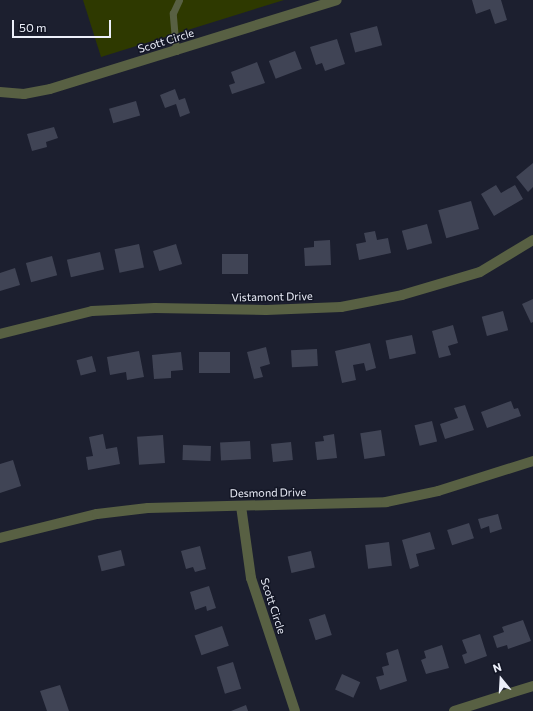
<!DOCTYPE html>
<style>
body{margin:0}
#map{position:relative;width:533px;height:711px;overflow:hidden;background:#1c1f2f;font-family:Commissioner,sans-serif}
div>[style]{position:absolute}
.green>*{inset:0;background:#2e3900}
.building>*{inset:0;background:#404455;transform-origin:0 0}
.lane>*{height:7px;margin:-3.5px;padding:0 3.5px;transform-origin:3.5px;border-radius:3.5px;background:#586043}
.street>*{height:10px;margin:-5px;padding:0 5px;transform-origin:5px;border-radius:5px;background:#586043}
span{translate:-50% -50%;white-space:nowrap;text-align:center;line-height:1.15;-webkit-text-stroke:3px #131625;paint-order:stroke}
.street-label{font-size:11px;color:#eceffa}
.north{position:absolute;left:481px;top:659px;width:40px;height:40px;-webkit-text-stroke:3px #131625;paint-order:stroke;rotate:342deg;font-size:11px;font-weight:700;line-height:16px;text-align:center;color:#eceffa}
.north::after{content:'';display:block;margin:auto;width:14px;height:18px;background:#eceffa;clip-path:polygon(50% 0,100% 100%,50% 72%,0 100%)}
.scale{position:absolute;left:12px;top:20px;width:99px;height:18px;box-sizing:border-box;border:2px solid #eceffa;border-top:0;padding-left:5px;font-size:12px;line-height:14px;white-space:nowrap;color:#eceffa;-webkit-text-stroke:3px #131625;paint-order:stroke}
</style>
<div id="map">
<div class="green">
<i style="clip-path:polygon(83px 0,284px 0,101px 57px)"></i>
</div>
<div class="building">
<i style="clip-path:polygon(472px 0,501px 0,507px 20px,495px 24px,490px 9px,476px 14px)"></i>
<i style="left:377px;top:26px;width:20px;height:28px;rotate:75deg"></i>
<i style="clip-path:polygon(337px 39px,345px 64px,325px 71px,322px 63px,316px 65px,310px 47px)"></i>
<i style="left:295px;top:51px;width:19px;height:28px;rotate:69deg"></i>
<i style="clip-path:polygon(257px 62px,265px 83px,232px 94px,229px 85px,235px 83px,231px 72px)"></i>
<i style="clip-path:polygon(175px 89px,179px 100px,185px 98px,190px 113px,180px 117px,176px 104px,165px 108px,160px 95px)"></i>
<i style="left:136px;top:101px;width:15px;height:28px;rotate:74deg"></i>
<i style="clip-path:polygon(54px 127px,58px 138px,46px 142px,47px 147px,32px 151px,27px 134px)"></i>
<i style="clip-path:polygon(533px 163px,533px 187px,528px 192px,516px 177px)"></i>
<i style="clip-path:polygon(496px 185px,501px 193px,515px 185px,523px 199px,494px 216px,481px 194px)"></i>
<i style="left:471px;top:201px;width:29px;height:34px;rotate:74deg"></i>
<i style="left:427px;top:224px;width:20px;height:26px;rotate:75deg"></i>
<i style="clip-path:polygon(375px 231px,377px 240px,388px 238px,391px 253px,359px 260px,356px 244px,366px 242px,364px 233px)"></i>
<i style="clip-path:polygon(330px 240px,331px 265px,305px 266px,304px 248px,314px 247px,314px 241px)"></i>
<i style="left:139px;top:244px;width:24px;height:25px;rotate:78deg"></i>
<i style="left:176px;top:244px;width:21px;height:24px;rotate:73deg"></i>
<i style="left:100px;top:252px;width:18px;height:34px;rotate:77deg"></i>
<i style="left:248px;top:254px;width:20px;height:26px;rotate:90deg"></i>
<i style="left:52px;top:256px;width:20px;height:27px;rotate:75deg"></i>
<i style="clip-path:polygon(15px 268px,20px 285px,0 291px,0 273px)"></i>
<i style="clip-path:polygon(533px 299px,533px 322px,531px 323px,522px 304px)"></i>
<i style="left:503px;top:311px;width:20px;height:22px;rotate:75deg"></i>
<i style="clip-path:polygon(453px 325px,458px 343px,448px 346px,451px 355px,439px 358px,432px 331px)"></i>
<i style="left:412px;top:335px;width:19px;height:27px;rotate:78deg"></i>
<i style="clip-path:polygon(370px 343px,376px 368px,366px 371px,364px 363px,353px 365px,356px 380px,342px 383px,335px 351px)"></i>
<i style="clip-path:polygon(266px 347px,270px 364px,260px 367px,263px 377px,254px 379px,247px 352px)"></i>
<i style="left:317px;top:349px;width:17px;height:26px;rotate:87deg"></i>
<i style="clip-path:polygon(139px 351px,144px 377px,127px 380px,126px 372px,110px 375px,107px 357px)"></i>
<i style="clip-path:polygon(181px 352px,183px 370px,171px 371px,171px 378px,154px 379px,152px 355px)"></i>
<i style="left:230px;top:352px;width:21px;height:31px;rotate:90deg"></i>
<i style="left:92px;top:356px;width:16px;height:16px;rotate:75deg"></i>
<i style="clip-path:polygon(511px 401px,514px 409px,518px 408px,521px 416px,487px 428px,481px 412px)"></i>
<i style="clip-path:polygon(465px 405px,474px 430px,445px 439px,440px 424px,458px 418px,454px 408px)"></i>
<i style="left:432px;top:421px;width:21px;height:18px;rotate:76deg"></i>
<i style="left:381px;top:430px;width:26px;height:21px;rotate:81deg"></i>
<i style="clip-path:polygon(103px 434px,106px 449px,117px 447px,120px 464px,88px 470px,86px 457px,93px 456px,89px 437px)"></i>
<i style="clip-path:polygon(334px 434px,337px 458px,317px 460px,315px 442px,324px 441px,323px 436px)"></i>
<i style="left:163px;top:435px;width:28px;height:26px;rotate:86deg"></i>
<i style="left:250px;top:441px;width:18px;height:30px;rotate:87deg"></i>
<i style="left:291px;top:442px;width:18px;height:20px;rotate:84deg"></i>
<i style="left:183px;top:445px;width:28px;height:15px;rotate:2deg"></i>
<i style="clip-path:polygon(13px 460px,21px 486px,0 493px,0 464px)"></i>
<i style="clip-path:polygon(498px 514px,502px 529px,490px 533px,489px 526px,481px 529px,478px 519px)"></i>
<i style="left:469px;top:523px;width:16px;height:23px;rotate:72deg"></i>
<i style="clip-path:polygon(430px 532px,435px 549px,416px 554px,419px 566px,410px 569px,402px 540px)"></i>
<i style="left:389px;top:542px;width:24px;height:24px;rotate:83deg"></i>
<i style="clip-path:polygon(200px 546px,206px 569px,195px 572px,193px 567px,186px 569px,181px 551px)"></i>
<i style="left:121px;top:550px;width:16px;height:24px;rotate:76deg"></i>
<i style="left:311px;top:551px;width:17px;height:24px;rotate:77deg"></i>
<i style="clip-path:polygon(209px 586px,216px 608px,207px 611px,206px 606px,195px 610px,190px 592px)"></i>
<i style="left:325px;top:614px;width:22px;height:17px;rotate:72deg"></i>
<i style="clip-path:polygon(523px 620px,531px 641px,508px 649px,507px 645px,497px 648px,493px 636px,504px 632px,502px 627px)"></i>
<i style="left:222px;top:626px;width:21px;height:29px;rotate:71deg"></i>
<i style="clip-path:polygon(480px 634px,487px 656px,465px 664px,462px 655px,467px 653px,462px 640px)"></i>
<i style="clip-path:polygon(442px 645px,449px 668px,426px 674px,421px 660px,426px 658px,424px 651px)"></i>
<i style="clip-path:polygon(398px 649px,407px 681px,380px 690px,376px 677px,384px 675px,382px 667px,389px 665px,386px 653px)"></i>
<i style="left:233px;top:662px;width:28px;height:17px;rotate:73deg"></i>
<i style="left:342px;top:674px;width:20px;height:17px;rotate:24deg"></i>
<i style="clip-path:polygon(60px 685px,69px 711px,47px 711px,40px 691px)"></i>
<i style="clip-path:polygon(246px 705px,248px 711px,231px 711px)"></i>
</div>
<div class="lane">
<i style="left:176px;top:51px;width:38px;rotate:-95deg"></i>
<i style="left:173px;top:13px;width:14px;rotate:-65deg"></i>
</div>
<div class="street">
<i style="left:0;top:92px;width:24px;rotate:5deg"></i>
<i style="left:24px;top:94px;width:26px;rotate:-11deg"></i>
<i style="left:50px;top:89px;width:300px;rotate:-17.2deg"></i>
<i style="left:0;top:334px;width:95px;rotate:-14deg"></i>
<i style="left:92px;top:311px;width:63px;rotate:-2.7deg"></i>
<i style="left:155px;top:308px;width:111px;rotate:1deg"></i>
<i style="left:266px;top:310px;width:75px;rotate:-2.3deg"></i>
<i style="left:341px;top:307px;width:62px;rotate:-11.1deg"></i>
<i style="left:402px;top:295px;width:81px;rotate:-16.4deg"></i>
<i style="left:480px;top:272px;width:62px;rotate:-31.1deg"></i>
<i style="left:241px;top:506px;width:73px;rotate:82.1deg"></i>
<i style="left:251px;top:578px;width:140px;rotate:71.7deg"></i>
<i style="left:0;top:538px;width:100px;rotate:-13.9deg"></i>
<i style="left:97px;top:514px;width:51px;rotate:-6.7deg"></i>
<i style="left:148px;top:508px;width:238px;rotate:-1.4deg"></i>
<i style="left:386px;top:502px;width:53px;rotate:-11.9deg"></i>
<i style="left:438px;top:491px;width:100px;rotate:-17.5deg"></i>
<i style="left:454px;top:711px;width:83px;rotate:-17.6deg"></i>
</div>
<div class="street-label">
<span style="left:166px;top:41px;rotate:-17deg">Scott Circle</span>
<span style="left:272px;top:297px;rotate:-1deg">Vistamont Drive</span>
<span style="left:268px;top:493px;rotate:-1deg">Desmond Drive</span>
<span style="left:273px;top:606px;rotate:72deg">Scott Circle</span>
</div>
<div class="north">N</div>
<div class="scale">50 m</div>
</div>
